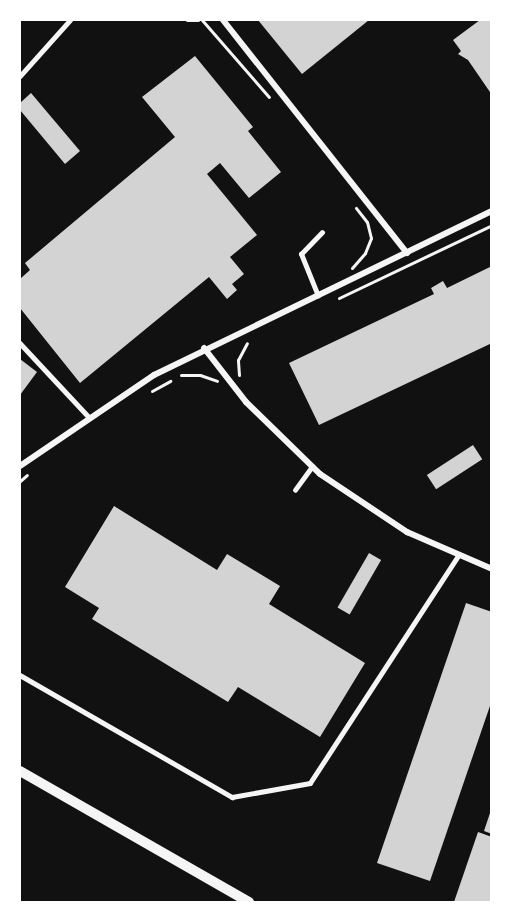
<!DOCTYPE html>
<style>
body{margin:0}
#map{position:relative;width:511px;height:922px;overflow:hidden;background:#111;font-family:"Noto Serif",serif}
div>[style]{position:absolute}
.building>*{inset:0;background:#d3d3d3;transform-origin:0 0}
.path>*{height:3px;margin:-1.5px;padding:0 1.5px;transform-origin:1.5px;border-radius:1.5px;background:#f5f5f5}
.service>*{height:4.5px;margin:-2.25px;padding:0 2.25px;transform-origin:2.25px;border-radius:2.25px;background:#f5f5f5}
.minor>*{height:6px;margin:-3px;padding:0 3px;transform-origin:3px;border-radius:3px;background:#f5f5f5}
.tertiary>*{height:10px;margin:-5px;padding:0 5px;transform-origin:5px;border-radius:5px;background:#f5f5f5}
span{translate:-50% -50%;white-space:nowrap;text-align:center;line-height:1.15;-webkit-text-stroke:6px #fff;paint-order:stroke}
.frame{position:absolute;inset:0;border:21px solid #fff;pointer-events:none}
</style>
<div id="map">
<div class="building">
<i style="clip-path:polygon(258px 20px,369px 20px,302px 74px)"></i>
<i style="clip-path:polygon(480px 20px,492px 20px,492px 95px,468px 60px,458px 54px,461px 51px,453px 40px)"></i>
<i style="clip-path:polygon(195px 56px,253px 127px,248px 131px,281px 172px,249px 198px,220px 163px,207px 174px,257px 235px,230px 257px,244px 274px,232px 284px,237px 290px,227px 299px,209px 277px,80px 383px,20px 308px,20px 279px,30px 270px,25px 263px,175px 137px,142px 97px)"></i>
<i style="clip-path:polygon(31px 93px,80px 151px,65px 164px,20px 110px,20px 103px)"></i>
<i style="clip-path:polygon(492px 266px,492px 343px,319px 425px,289px 363px,434px 294px,431px 288px,443px 281px,447px 288px)"></i>
<i style="clip-path:polygon(20px 359px,37px 372px,20px 395px)"></i>
<i style="left:473px;top:445px;width:17px;height:55px;rotate:57deg"></i>
<i style="clip-path:polygon(114px 506px,217px 570px,227px 554px,280px 586px,269px 604px,365px 663px,320px 737px,238px 687px,228px 702px,92px 619px,99px 608px,65px 587px)"></i>
<i style="left:369px;top:553px;width:14px;height:63px;rotate:30deg"></i>
<i style="clip-path:polygon(466px 603px,492px 612px,492px 700px,430px 881px,377px 863px)"></i>
<i style="clip-path:polygon(491px 810px,492px 810px,492px 834px,484px 831px)"></i>
<i style="clip-path:polygon(478px 832px,492px 837px,492px 902px,454px 902px)"></i>
</div>
<div class="path">
<i style="left:187px;top:20px;width:11px"></i>
<i style="left:202px;top:20px;width:102px;rotate:49deg"></i>
<i style="left:352px;top:268px;width:20px;rotate:-49deg"></i>
<i style="left:365px;top:253px;width:16px;rotate:-68deg"></i>
<i style="left:371px;top:238px;width:16px;rotate:-104deg"></i>
<i style="left:367px;top:222px;width:18px;rotate:-128deg"></i>
<i style="left:339px;top:298px;width:170px;rotate:-25.5deg"></i>
<i style="left:181px;top:375px;width:19px"></i>
<i style="left:200px;top:375px;width:18px;rotate:19deg"></i>
<i style="left:239px;top:375px;width:15px;rotate:-94deg"></i>
<i style="left:238px;top:360px;width:19px;rotate:-62deg"></i>
<i style="left:152px;top:391px;width:21px;rotate:-29deg"></i>
<i style="left:20px;top:481px;width:9px;rotate:-41deg"></i>
</div>
<div class="service">
<i style="left:20px;top:76px;width:75px;rotate:-48.2deg"></i>
<i style="left:318px;top:296px;width:45px;rotate:-112deg"></i>
<i style="left:301px;top:254px;width:30px;rotate:-46deg"></i>
<i style="left:20px;top:343px;width:100px;rotate:47deg"></i>
<i style="left:295px;top:490px;width:29px;rotate:-54deg"></i>
<i style="left:20px;top:675px;width:245px;rotate:29.9deg"></i>
<i style="left:232px;top:797px;width:79px;rotate:-10.2deg"></i>
<i style="left:310px;top:783px;width:271px;rotate:-56.9deg"></i>
</div>
<div class="minor">
<i style="left:223px;top:20px;width:297px;rotate:51.7deg"></i>
<i style="left:204px;top:348px;width:68px;rotate:52.1deg"></i>
<i style="left:246px;top:402px;width:103px;rotate:44.2deg"></i>
<i style="left:320px;top:474px;width:105px;rotate:33.7deg"></i>
<i style="left:407px;top:532px;width:93px;rotate:23.5deg"></i>
<i style="left:20px;top:466px;width:162px;rotate:-34.2deg"></i>
<i style="left:154px;top:375px;width:376px;rotate:-25.9deg"></i>
</div>
<div class="tertiary">
<i style="left:20px;top:771px;width:264px;rotate:29.8deg"></i>
</div>
<div class="frame"></div>
</div>
